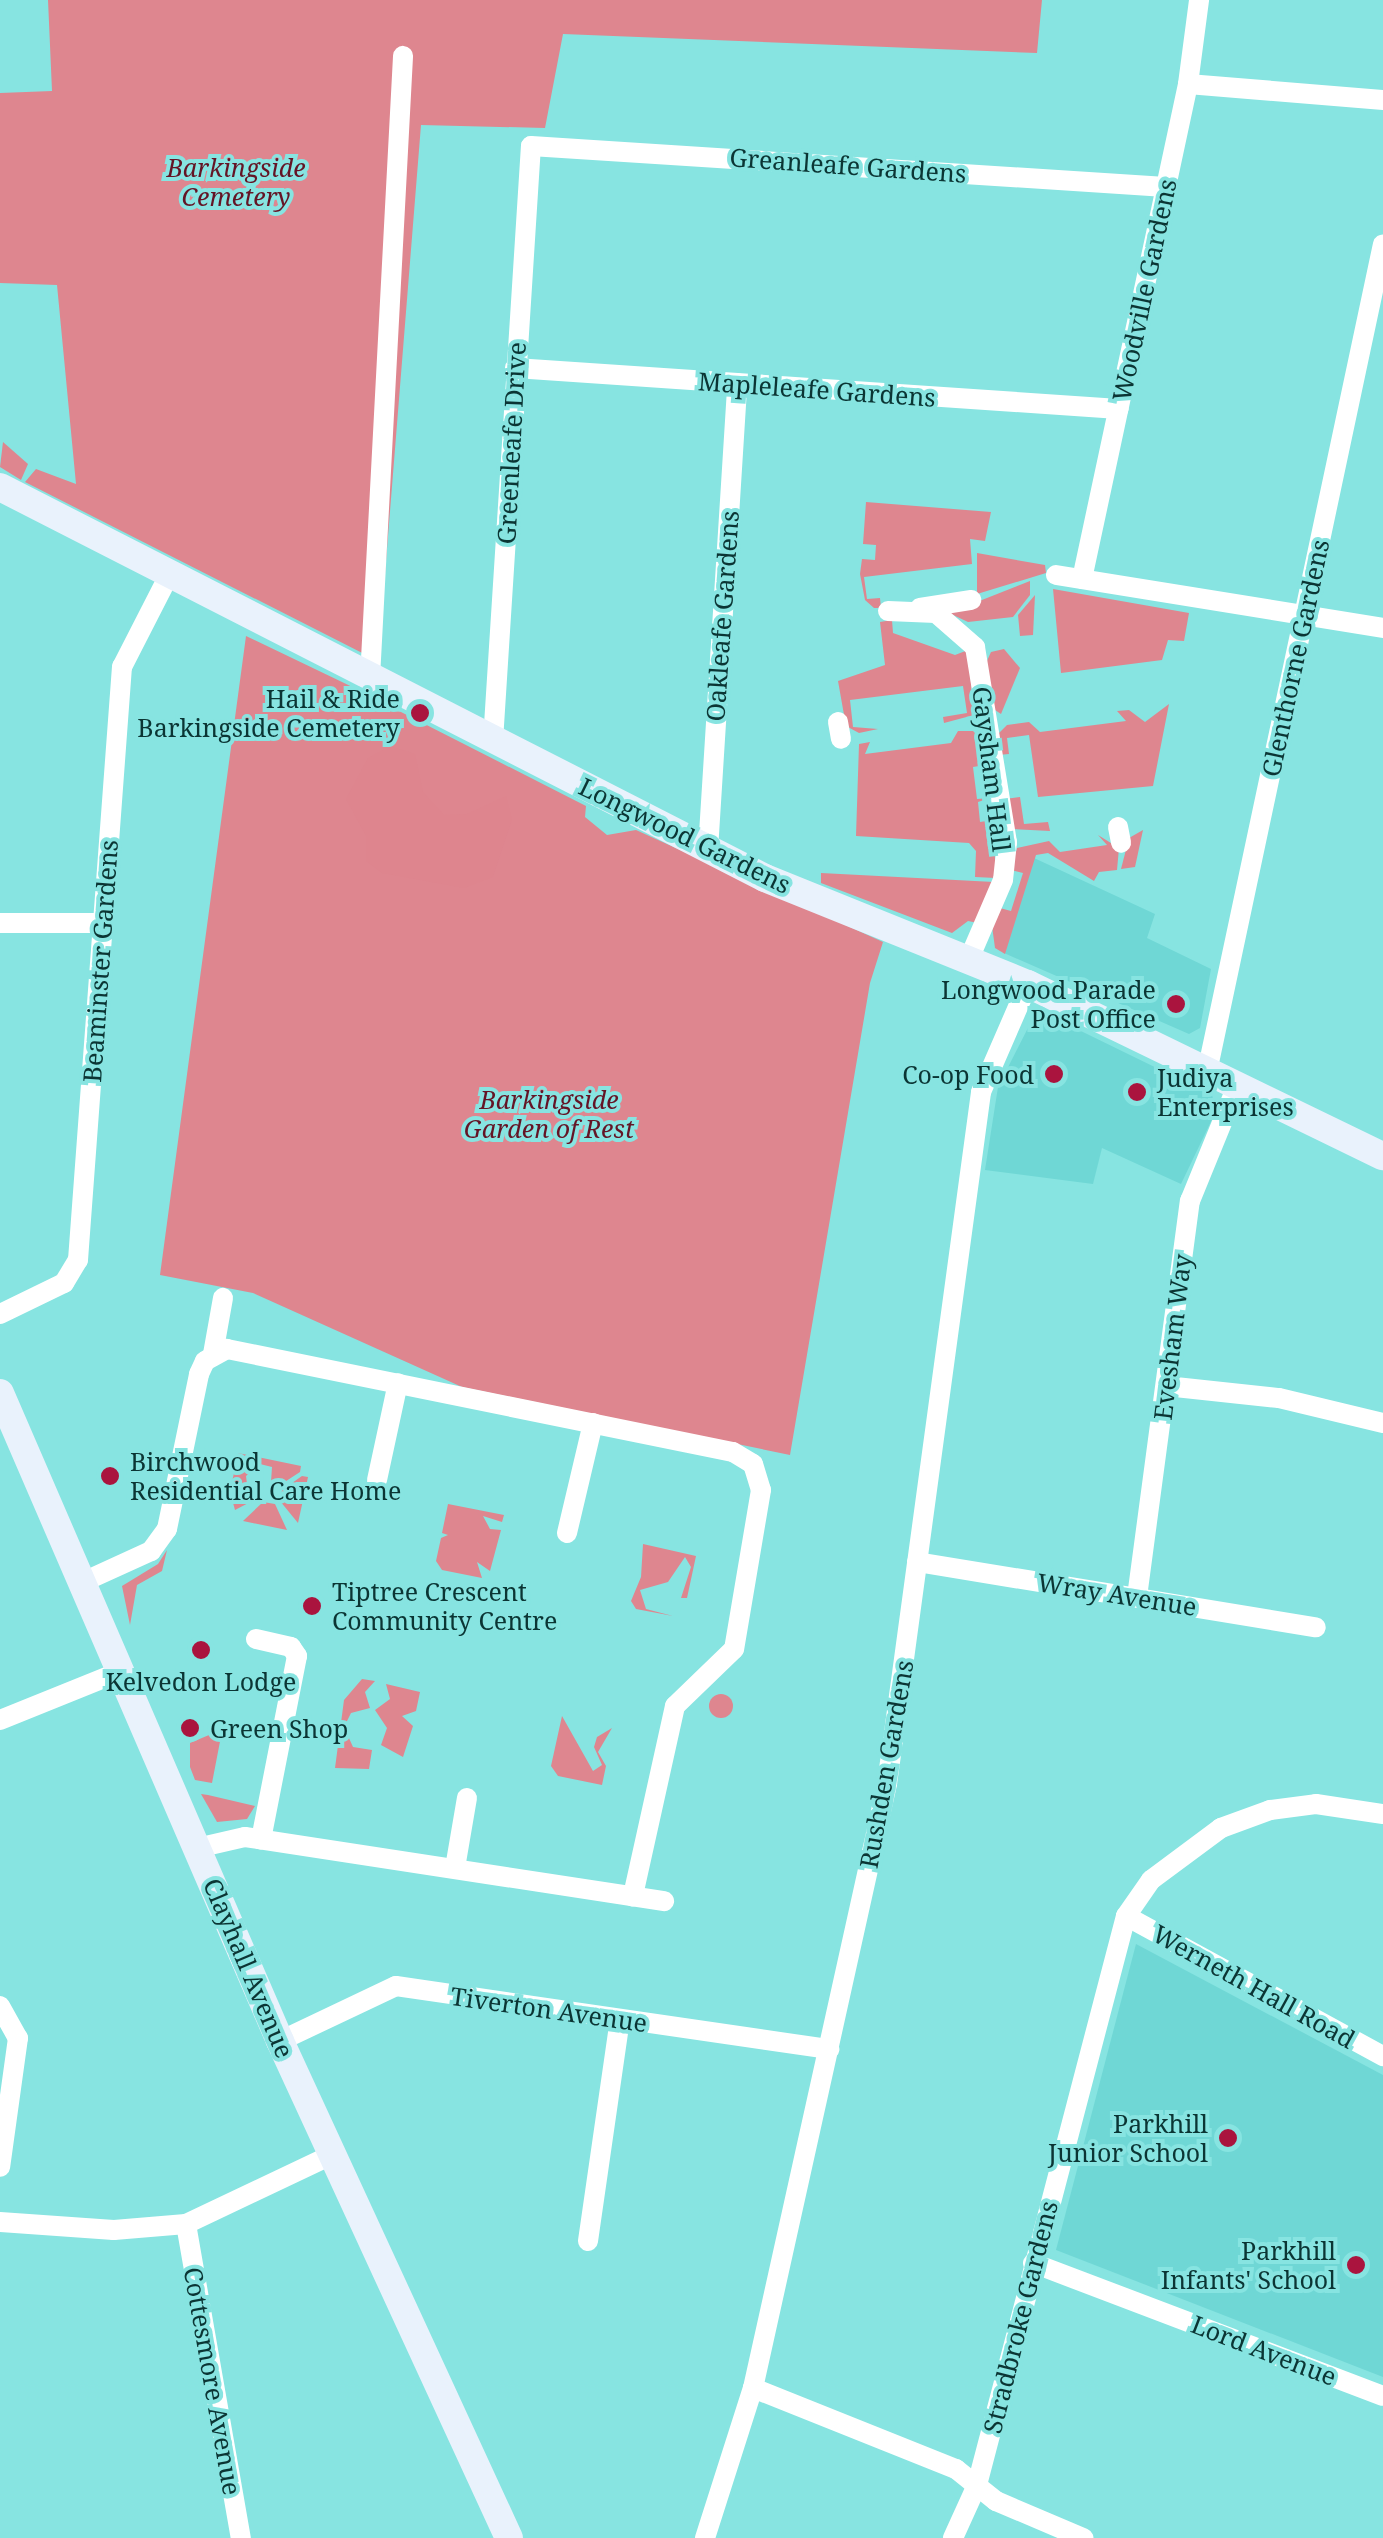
<!DOCTYPE html>
<style>
body{margin:0}
#map{position:relative;width:1383px;height:2538px;overflow:hidden;background:#87e4e1;font-family:"Noto Serif",serif}
div>[style]{position:absolute}
.built>*{inset:0;background:#6fd7d5}
.green>*{inset:0;background:#de868f}
.round{border-radius:50%}
.forest>*{inset:0;background:#de858e}
.street>*{height:20px;margin:-10px;padding:0 10px;transform-origin:10px;border-radius:10px;background:#fff}
.secondary>*{height:28px;margin:-14px;padding:0 14px;transform-origin:14px;border-radius:14px;background:#e9f2fc}
.dots>*{width:28px;height:28px;translate:-50% -50%;box-sizing:border-box;border:5px solid #87e4e1;border-radius:50%}
span{translate:-50% -50%;white-space:nowrap;text-align:center;line-height:1.15;-webkit-text-stroke:8px #87e4e1;paint-order:stroke}
.street-label{font-size:25px;color:#0b3534}
.park-label{font-size:25px;color:#641425;font-style:italic}
.poi-label{font-size:25px;color:#0b3534}
.right{translate:-100% -50%;text-align:right}
.left{translate:0 -50%;text-align:left}
</style>
<div id="map">
<div class="built">
<i style="clip-path:polygon(1034px 858px,1155px 914px,1147px 938px,1211px 969px,1200px 1028px,1189px 1034px,1004px 953px)"></i>
<i style="clip-path:polygon(1044px 1013px,1212px 1095px,1216px 1111px,1181px 1184px,1102px 1148px,1093px 1184px,985px 1170px,998px 1087px,1031px 1022px)"></i>
<i style="clip-path:polygon(1136px 1944px,1383px 2075px,1383px 2377px,1056px 2250px)"></i>
</div>
<div class="green">
<i style="clip-path:polygon(48px 0,1042px 0,1037px 53px,563px 34px,545px 128px,421px 125px,378px 661px,25px 482px,36px 469px,76px 484px,57px 285px,0 283px,0 93px,52px 91px)"></i>
<i style="clip-path:polygon(3px 442px,28px 464px,21px 480px,0 467px)"></i>
<i style="clip-path:polygon(866px 502px,991px 512px,985px 541px,970px 539px,972px 564px,864px 577px,867px 599px,880px 598px,881px 608px,874px 608px,865px 600px,860px 574px,862px 559px,875px 560px,876px 545px,863px 544px)"></i>
<i style="clip-path:polygon(977px 553px,1045px 565px,1046px 573px,977px 594px)"></i>
<i style="clip-path:polygon(1030px 581px,1030px 595px,1013px 617px,968px 622px,949px 613px)"></i>
<i style="clip-path:polygon(1053px 589px,1189px 613px,1184px 641px,1168px 640px,1162px 660px,1061px 673px)"></i>
<i style="clip-path:polygon(1035px 595px,1033px 635px,1020px 636px,1018px 615px)"></i>
<i style="clip-path:polygon(892px 620px,893px 633px,955px 655px,968px 650px,974px 715px,944px 723px,943px 717px,967px 713px,963px 686px,850px 700px,853px 727px,878px 729px,859px 733px,846px 726px,838px 681px,885px 665px,880px 622px)"></i>
<i style="clip-path:polygon(246px 636px,367px 694px,373px 708px,401px 712px,586px 806px,585px 817px,607px 835px,636px 830px,883px 942px,870px 983px,790px 1455px,462px 1387px,253px 1293px,160px 1275px)"></i>
<i style="clip-path:polygon(1004px 649px,1020px 668px,1001px 714px,995px 710px,986px 663px,991px 652px)"></i>
<i style="clip-path:polygon(1169px 704px,1153px 786px,1038px 797px,1029px 735px,1007px 738px,1009px 754px,998px 755px,998px 734px,1007px 725px,1029px 722px,1040px 732px,1126px 721px,1117px 711px,1129px 710px,1145px 722px)"></i>
<i style="clip-path:polygon(958px 731px,973px 731px,982px 740px,985px 765px,973px 767px,977px 799px,990px 798px,978px 802px,980px 822px,993px 820px,996px 878px,975px 877px,976px 851px,969px 843px,856px 836px,859px 744px,870px 742px,865px 754px,951px 743px)"></i>
<i style="clip-path:polygon(1020px 797px,1024px 824px,1048px 822px,1050px 831px,1011px 829px,1005px 799px)"></i>
<i style="clip-path:polygon(1143px 830px,1135px 867px,1121px 869px,1129px 838px)"></i>
<i style="clip-path:polygon(1098px 835px,1119px 848px,1117px 870px,1099px 872px,1094px 881px,1048px 853px,1036px 855px,1005px 954px,995px 948px,992px 926px,1000px 908px,1011px 911px,1023px 873px,1011px 870px,1017px 848px,1049px 841px,1060px 852px,1107px 845px)"></i>
<i style="clip-path:polygon(821px 873px,994px 882px,978px 923px,968px 921px,952px 933px,821px 883px)"></i>
<i style="clip-path:polygon(238px 1453px,301px 1466px,300px 1472px,280px 1485px,271px 1482px,272px 1467px,260px 1464px,246px 1476px,247px 1484px,261px 1488px,260px 1497px,235px 1510px,230px 1492px)"></i>
<i style="clip-path:polygon(302px 1476px,308px 1477px,298px 1523px,280px 1501px,282px 1490px)"></i>
<i style="clip-path:polygon(263px 1502px,275px 1504px,287px 1530px,243px 1521px)"></i>
<i style="clip-path:polygon(448px 1504px,504px 1515px,502px 1522px,483px 1516px,490px 1529px,501px 1530px,490px 1571px,477px 1562px,482px 1578px,442px 1570px,436px 1561px,441px 1538px,448px 1535px,442px 1533px)"></i>
<i style="clip-path:polygon(643px 1544px,696px 1556px,687px 1598px,681px 1598px,691px 1567px,685px 1557px,668px 1582px,640px 1590px,646px 1609px,673px 1616px,636px 1609px,631px 1601px,641px 1577px)"></i>
<i style="clip-path:polygon(167px 1550px,162px 1571px,137px 1585px,130px 1625px,122px 1586px,158px 1564px)"></i>
<i style="clip-path:polygon(362px 1679px,375px 1681px,365px 1692px,370px 1708px,351px 1713px,344px 1727px,353px 1747px,372px 1750px,369px 1769px,335px 1768px,344px 1700px)"></i>
<i style="clip-path:polygon(386px 1684px,420px 1692px,416px 1711px,402px 1716px,413px 1726px,403px 1757px,381px 1745px,387px 1728px,375px 1710px,390px 1699px)"></i>
<i class="round" style="left:709px;top:1694px;width:24px;height:24px"></i>
<i style="clip-path:polygon(562px 1716px,593px 1771px,602px 1765px,594px 1747px,597px 1737px,612px 1728px,598px 1752px,606px 1766px,602px 1785px,558px 1776px,551px 1766px)"></i>
<i style="clip-path:polygon(211px 1726px,223px 1726px,212px 1783px,195px 1780px,190px 1767px,190px 1743px,209px 1735px)"></i>
<i style="clip-path:polygon(201px 1794px,208px 1795px,255px 1806px,247px 1819px,217px 1822px)"></i>
</div>
<div class="forest">
<i style="clip-path:polygon(390px 746px,415px 754px,423px 792px,444px 815px,467px 814px,506px 796px,512px 820px,493px 877px,464px 888px,382px 873px,366px 861px,366px 836px,346px 799px,368px 758px)"></i>
</div>
<div class="street">
<i style="left:1188px;top:84px;width:196px;rotate:4.7deg"></i>
<i style="left:515px;top:368px;width:605px;rotate:3.88deg"></i>
<i style="left:1056px;top:575px;width:331px;rotate:9.2deg"></i>
<i style="left:1082px;top:579px;width:506px;rotate:-77.91deg"></i>
<i style="left:1188px;top:84px;width:85px;rotate:-82.5deg"></i>
<i style="left:920px;top:608px;width:52px;rotate:-8.9deg"></i>
<i style="left:888px;top:611px;width:48px;rotate:2.4deg"></i>
<i style="left:936px;top:613px;width:52px;rotate:41.1deg"></i>
<i style="left:975px;top:647px;width:198px;rotate:80.7deg"></i>
<i style="left:1007px;top:842px;width:38px;rotate:96deg"></i>
<i style="left:1003px;top:880px;width:86px;rotate:113.3deg"></i>
<i style="left:370px;top:678px;width:623px;rotate:-86.96deg"></i>
<i style="left:838px;top:722px;width:17px;rotate:80deg"></i>
<i style="left:493px;top:741px;width:596px;rotate:-86.35deg"></i>
<i style="left:531px;top:146px;width:636px;rotate:3.69deg"></i>
<i style="left:1118px;top:827px;width:16px;rotate:79deg"></i>
<i style="left:708px;top:850px;width:468px;rotate:-86.4deg"></i>
<i style="left:0;top:923px;width:103px"></i>
<i style="left:1207px;top:1072px;width:846px;rotate:-78deg"></i>
<i style="left:0;top:1314px;width:71px;rotate:-25.8deg"></i>
<i style="left:64px;top:1283px;width:27px;rotate:-59deg"></i>
<i style="left:78px;top:1260px;width:595px;rotate:-85.76deg"></i>
<i style="left:122px;top:667px;width:103px;rotate:-62.9deg"></i>
<i style="left:213px;top:1354px;width:57px;rotate:-79.9deg"></i>
<i style="left:1166px;top:1386px;width:114px;rotate:6.1deg"></i>
<i style="left:1279px;top:1398px;width:107px;rotate:13.5deg"></i>
<i style="left:377px;top:1480px;width:99px;rotate:-77.8deg"></i>
<i style="left:567px;top:1533px;width:113px;rotate:-76.7deg"></i>
<i style="left:917px;top:1562px;width:404px;rotate:9.3deg"></i>
<i style="left:83px;top:1582px;width:75px;rotate:-24.5deg"></i>
<i style="left:151px;top:1551px;width:27px;rotate:-54deg"></i>
<i style="left:167px;top:1529px;width:158px;rotate:-78.3deg"></i>
<i style="left:199px;top:1374px;width:14px;rotate:-65deg"></i>
<i style="left:205px;top:1361px;width:25px;rotate:-29deg"></i>
<i style="left:227px;top:1349px;width:516px;rotate:11.51deg"></i>
<i style="left:733px;top:1452px;width:23px;rotate:31deg"></i>
<i style="left:753px;top:1464px;width:27px;rotate:73deg"></i>
<i style="left:761px;top:1490px;width:161px;rotate:99.6deg"></i>
<i style="left:734px;top:1649px;width:82px;rotate:136deg"></i>
<i style="left:675px;top:1706px;width:195px;rotate:102.5deg"></i>
<i style="left:1137px;top:1597px;width:400px;rotate:-82.4deg"></i>
<i style="left:1190px;top:1201px;width:124px;rotate:-67.8deg"></i>
<i style="left:256px;top:1639px;width:36px;rotate:13deg"></i>
<i style="left:291px;top:1647px;width:11px;rotate:56deg"></i>
<i style="left:297px;top:1656px;width:187px;rotate:101.1deg"></i>
<i style="left:0;top:1720px;width:131px;rotate:-22deg"></i>
<i style="left:197px;top:1848px;width:49px;rotate:-12.9deg"></i>
<i style="left:245px;top:1837px;width:424px;rotate:8.7deg"></i>
<i style="left:455px;top:1868px;width:71px;rotate:-80.3deg"></i>
<i style="left:1126px;top:1916px;width:293px;rotate:28.6deg"></i>
<i style="left:0;top:2006px;width:37px;rotate:61deg"></i>
<i style="left:18px;top:2038px;width:130px;rotate:97.9deg"></i>
<i style="left:280px;top:2041px;width:128px;rotate:-25.4deg"></i>
<i style="left:396px;top:1986px;width:438px;rotate:8.3deg"></i>
<i style="left:0;top:2222px;width:114px;rotate:4deg"></i>
<i style="left:114px;top:2230px;width:72px;rotate:-4.8deg"></i>
<i style="left:186px;top:2224px;width:161px;rotate:-25.4deg"></i>
<i style="left:186px;top:2224px;width:319px;rotate:80.1deg"></i>
<i style="left:588px;top:2241px;width:224px;rotate:-81.8deg"></i>
<i style="left:1033px;top:2263px;width:374px;rotate:20.8deg"></i>
<i style="left:753px;top:2388px;width:219px;rotate:21.8deg"></i>
<i style="left:956px;top:2469px;width:51px;rotate:38.7deg"></i>
<i style="left:996px;top:2501px;width:95px;rotate:23deg"></i>
<i style="left:705px;top:2538px;width:157px;rotate:-72.3deg"></i>
<i style="left:753px;top:2388px;width:619px;rotate:-77.49deg"></i>
<i style="left:887px;top:1784px;width:698px;rotate:-82.26deg"></i>
<i style="left:981px;top:1092px;width:118px;rotate:-66.5deg"></i>
<i style="left:953px;top:2538px;width:58px;rotate:-65.6deg"></i>
<i style="left:977px;top:2485px;width:588px;rotate:-75.33deg"></i>
<i style="left:1126px;top:1916px;width:44px;rotate:-55.2deg"></i>
<i style="left:1151px;top:1880px;width:87px;rotate:-36.6deg"></i>
<i style="left:1221px;top:1828px;width:52px;rotate:-20.2deg"></i>
<i style="left:1270px;top:1810px;width:46px;rotate:-7.4deg"></i>
<i style="left:1316px;top:1804px;width:68px;rotate:8.5deg"></i>
</div>
<div class="secondary">
<i style="left:0;top:487px;width:859px;rotate:27.07deg"></i>
<i style="left:765px;top:878px;width:284px;rotate:22deg"></i>
<i style="left:1028px;top:984px;width:394px;rotate:25.9deg"></i>
<i style="left:0;top:1393px;width:706px;rotate:66.63deg"></i>
<i style="left:280px;top:2041px;width:547px;rotate:65.26deg"></i>
</div>
<div class="dots">
<i style="left:420px;top:713px;background:#aa143e"></i>
<i style="left:1176px;top:1004px;background:#aa143e"></i>
<i style="left:1054px;top:1074px;background:#aa143e"></i>
<i style="left:1137px;top:1092px;background:#aa143e"></i>
<i style="left:110px;top:1476px;background:#aa143e"></i>
<i style="left:312px;top:1606px;background:#aa143e"></i>
<i style="left:201px;top:1650px;background:#aa143e"></i>
<i style="left:190px;top:1728px;background:#aa143e"></i>
<i style="left:1228px;top:2138px;background:#aa143e"></i>
<i style="left:1356px;top:2265px;background:#aa143e"></i>
</div>
<div class="street-label">
<span style="left:848px;top:165px;rotate:4deg">Greanleafe Gardens</span>
<span style="left:1144px;top:290px;rotate:-78deg">Woodville Gardens</span>
<span style="left:817px;top:389px;rotate:4deg">Mapleleafe Gardens</span>
<span style="left:511px;top:443px;rotate:-87deg">Greenleafe Drive</span>
<span style="left:722px;top:616px;rotate:-86deg">Oakleafe Gardens</span>
<span style="left:1295px;top:658px;rotate:-78deg">Glenthorne Gardens</span>
<span style="left:992px;top:769px;rotate:83deg">Gaysham Hall</span>
<span style="left:685px;top:835px;rotate:26deg">Longwood Gardens</span>
<span style="left:100px;top:961px;rotate:-86deg">Beaminster Gardens</span>
<span style="left:1172px;top:1337px;rotate:-83deg">Evesham Way</span>
<span style="left:1117px;top:1594px;rotate:9deg">Wray Avenue</span>
<span style="left:886px;top:1764px;rotate:-80deg">Rushden Gardens</span>
<span style="left:249px;top:1968px;rotate:67deg">Clayhall Avenue</span>
<span style="left:1254px;top:1986px;rotate:29deg">Werneth Hall Road</span>
<span style="left:549px;top:2009px;rotate:8deg">Tiverton Avenue</span>
<span style="left:1020px;top:2317px;rotate:-76deg">Stradbroke Gardens</span>
<span style="left:1264px;top:2350px;rotate:21deg">Lord Avenue</span>
<span style="left:213px;top:2381px;rotate:80deg">Cottesmore Avenue</span>
</div>
<div class="park-label">
<span style="left:236px;top:182px">Barkingside<br>Cemetery</span>
<span style="left:549px;top:1114px">Barkingside<br>Garden of Rest</span>
</div>
<div class="poi-label">
<span class="right" style="left:400px;top:713px">Hail &amp; Ride<br>Barkingside Cemetery</span>
<span class="right" style="left:1156px;top:1004px">Longwood Parade<br>Post Office</span>
<span class="right" style="left:1034px;top:1074px">Co-op Food</span>
<span class="left" style="left:1157px;top:1092px">Judiya<br>Enterprises</span>
<span class="left" style="left:130px;top:1476px">Birchwood<br>Residential Care Home</span>
<span class="left" style="left:332px;top:1606px">Tiptree Crescent<br>Community Centre</span>
<span style="left:201px;top:1681px">Kelvedon Lodge</span>
<span class="left" style="left:210px;top:1728px">Green Shop</span>
<span class="right" style="left:1208px;top:2138px">Parkhill<br>Junior School</span>
<span class="right" style="left:1336px;top:2265px">Parkhill<br>Infants' School</span>
</div>
</div>
